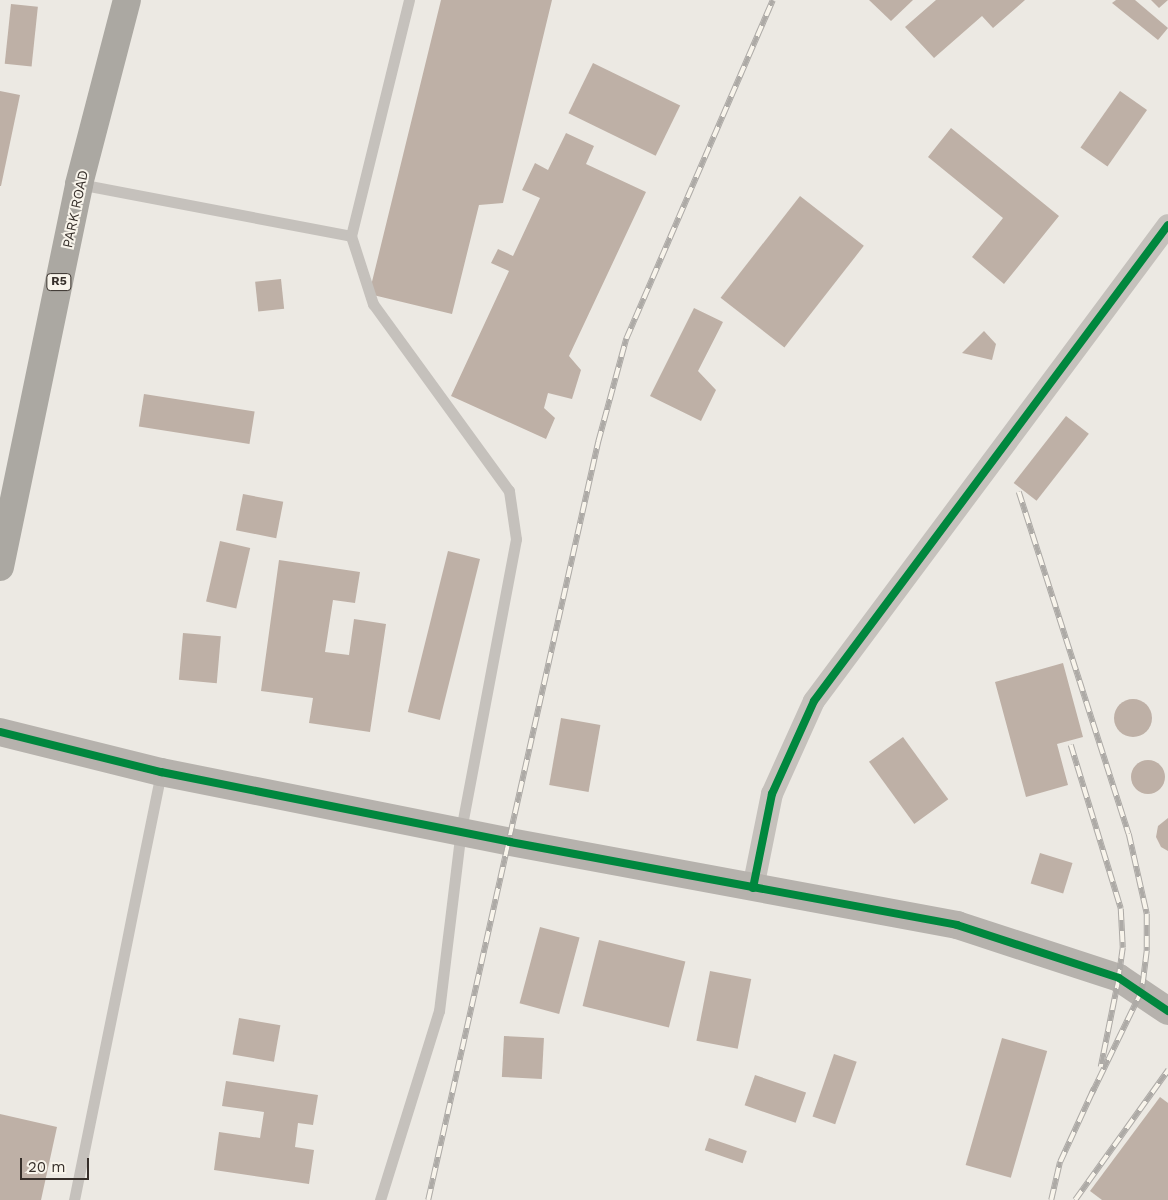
<!DOCTYPE html>
<style>
body{margin:0}
#map{position:relative;width:1168px;height:1200px;overflow:hidden;background:#ece9e3;font-family:"Work Sans",sans-serif}
div>[style]{position:absolute}
.building>*{inset:0;background:#beb0a6;transform-origin:0 0}
.round{border-radius:50%}
.lane>*{height:11px;margin:-5.5px;padding:0 5.5px;transform-origin:5.5px;border-radius:5.5px;background:#c5c1bc}
.street>*{height:22px;margin:-11px;padding:0 11px;transform-origin:11px;border-radius:11px;background:#c5c1bc}
.secondary>*{height:28px;margin:-14px;padding:0 14px;transform-origin:14px;border-radius:14px;background:#b6b2ad}
.highway>*{height:28px;margin:-14px;padding:0 14px;transform-origin:14px;border-radius:14px;background:#aba8a2}
.rail>*{height:5.5px;margin-top:-2.75px;transform-origin:0;background:repeating-linear-gradient(90deg,#f8f4eb 0 11px,#adaaa6 0 22px);box-sizing:border-box;border-block:1px solid #adaaa6}
.cycleway>*{height:8px;margin:-4px;padding:0 4px;transform-origin:4px;border-radius:4px;background:#00873e}
span{translate:-50% -50%;white-space:nowrap;text-align:center;line-height:1.15;-webkit-text-stroke:4px #f8f4eb;paint-order:stroke}
.shield-label span{padding:1px 4px;background:#f8f4eb;border:1px solid;border-radius:4px;-webkit-text-stroke-width:0}
.shield-label{font-size:12px;color:#362f2a;font-weight:700}
.street-label{font-size:14px;color:#362f2a}
.scale{position:absolute;left:20px;top:1158px;width:69px;height:22px;box-sizing:border-box;border:2px solid #362f2a;border-top:0;padding-left:6px;font-size:15px;line-height:18px;white-space:nowrap;color:#362f2a;-webkit-text-stroke:4px #f8f4eb;paint-order:stroke}
</style>
<div id="map">
<div class="building">
<i style="clip-path:polygon(441px 0,552px 0,503px 203px,479px 205px,452px 314px,369px 294px)"></i>
<i style="clip-path:polygon(869px 0,913px 0,891px 21px)"></i>
<i style="clip-path:polygon(936px 0,1025px 0,993px 28px,982px 16px,934px 58px,905px 27px)"></i>
<i style="clip-path:polygon(1116px 0,1135px 0,1168px 28px,1158px 40px,1112px 3px)"></i>
<i style="clip-path:polygon(1151px 0,1168px 0,1159px 8px)"></i>
<i style="left:11px;top:4px;width:27px;height:60px;rotate:6deg"></i>
<i style="left:593px;top:63px;width:97px;height:56px;rotate:26deg"></i>
<i style="clip-path:polygon(0 91px,20px 95px,1px 186px,0 186px)"></i>
<i style="left:1120px;top:91px;width:33px;height:69px;rotate:35deg"></i>
<i style="clip-path:polygon(951px 128px,1059px 216px,1004px 284px,972px 257px,1003px 218px,928px 157px)"></i>
<i style="clip-path:polygon(566px 133px,594px 146px,586px 164px,646px 192px,569px 356px,581px 370px,572px 399px,548px 393px,544px 408px,555px 418px,546px 439px,451px 396px,509px 271px,491px 263px,498px 249px,513px 256px,540px 198px,522px 190px,535px 163px,548px 170px)"></i>
<i style="left:800px;top:196px;width:81px;height:129px;rotate:38deg"></i>
<i style="left:281px;top:279px;width:30px;height:26px;rotate:84deg"></i>
<i style="clip-path:polygon(694px 308px,723px 322px,698px 371px,716px 390px,701px 421px,650px 396px)"></i>
<i style="clip-path:polygon(984px 331px,996px 344px,992px 360px,962px 353px)"></i>
<i style="left:144px;top:394px;width:112px;height:33px;rotate:9deg"></i>
<i style="left:1066px;top:416px;width:29px;height:85px;rotate:38deg"></i>
<i style="left:243px;top:494px;width:41px;height:37px;rotate:11deg"></i>
<i style="left:220px;top:541px;width:31px;height:62px;rotate:13deg"></i>
<i style="left:448px;top:551px;width:33px;height:166px;rotate:14deg"></i>
<i style="clip-path:polygon(279px 560px,360px 572px,355px 603px,333px 600px,325px 652px,349px 655px,354px 619px,386px 624px,370px 732px,309px 723px,313px 698px,261px 691px)"></i>
<i style="left:183px;top:633px;width:38px;height:47px;rotate:5deg"></i>
<i style="clip-path:polygon(1063px 663px,1083px 737px,1057px 744px,1068px 785px,1026px 797px,995px 682px)"></i>
<i class="round" style="left:1114px;top:699px;width:38px;height:38px"></i>
<i style="left:561px;top:718px;width:40px;height:68px;rotate:10deg"></i>
<i style="left:903px;top:737px;width:77px;height:42px;rotate:54deg"></i>
<i class="round" style="left:1131px;top:760px;width:34px;height:34px"></i>
<i style="clip-path:polygon(1168px 818px,1168px 851px,1161px 847px,1156px 837px,1158px 826px)"></i>
<i style="left:1040px;top:853px;width:34px;height:32px;rotate:17deg"></i>
<i style="left:540px;top:927px;width:41px;height:79px;rotate:15deg"></i>
<i style="left:599px;top:940px;width:89px;height:68px;rotate:14deg"></i>
<i style="left:710px;top:971px;width:42px;height:71px;rotate:11deg"></i>
<i style="left:239px;top:1018px;width:42px;height:37px;rotate:10deg"></i>
<i style="left:504px;top:1036px;width:40px;height:41px;rotate:3deg"></i>
<i style="left:1002px;top:1038px;width:47px;height:132px;rotate:16deg"></i>
<i style="left:834px;top:1054px;width:24px;height:66px;rotate:19deg"></i>
<i style="left:755px;top:1075px;width:54px;height:32px;rotate:19deg"></i>
<i style="clip-path:polygon(226px 1081px,318px 1095px,313px 1125px,298px 1123px,295px 1147px,314px 1150px,309px 1184px,214px 1170px,219px 1132px,260px 1138px,264px 1112px,222px 1106px)"></i>
<i style="clip-path:polygon(1160px 1097px,1168px 1103px,1168px 1200px,1102px 1200px,1090px 1191px)"></i>
<i style="clip-path:polygon(0 1114px,57px 1127px,41px 1200px,0 1200px)"></i>
<i style="left:709px;top:1138px;width:40px;height:13px;rotate:19deg"></i>
</div>
<div class="lane">
<i style="left:79px;top:184px;width:277px;rotate:10.8deg"></i>
<i style="left:74px;top:1200px;width:437px;rotate:-78.5deg"></i>
<i style="left:380px;top:1200px;width:198px;rotate:-72.7deg"></i>
<i style="left:439px;top:1011px;width:182px;rotate:-83.1deg"></i>
<i style="left:461px;top:830px;width:296px;rotate:-79.3deg"></i>
<i style="left:516px;top:539px;width:49px;rotate:-98.3deg"></i>
<i style="left:509px;top:491px;width:231px;rotate:-126deg"></i>
<i style="left:373px;top:304px;width:71px;rotate:-107.9deg"></i>
<i style="left:351px;top:236px;width:243px;rotate:-76.2deg"></i>
</div>
<div class="street">
<i style="left:753px;top:888px;width:96px;rotate:-78.6deg"></i>
<i style="left:772px;top:794px;width:102px;rotate:-65.7deg"></i>
<i style="left:814px;top:701px;width:593px;rotate:-53.36deg"></i>
</div>
<div class="secondary">
<i style="left:0;top:732px;width:166px;rotate:14deg"></i>
<i style="left:161px;top:772px;width:356px;rotate:11.3deg"></i>
<i style="left:510px;top:842px;width:455px;rotate:10.5deg"></i>
<i style="left:957px;top:925px;width:170px;rotate:18.1deg"></i>
<i style="left:1119px;top:978px;width:59px;rotate:34deg"></i>
</div>
<div class="highway">
<i style="left:0;top:567px;width:391px;rotate:-78.3deg"></i>
<i style="left:79px;top:184px;width:190px;rotate:-75.4deg"></i>
</div>
<div class="rail">
<i style="left:1019px;top:492px;width:359px;rotate:72.2deg"></i>
<i style="left:1129px;top:834px;width:82px;rotate:77.3deg"></i>
<i style="left:1147px;top:914px;width:37px;rotate:90deg"></i>
<i style="left:1147px;top:951px;width:40px;rotate:97.1deg"></i>
<i style="left:1142px;top:991px;width:114px;rotate:115.9deg"></i>
<i style="left:1071px;top:745px;width:171px;rotate:73deg"></i>
<i style="left:1121px;top:909px;width:39px;rotate:87deg"></i>
<i style="left:1123px;top:948px;width:30px;rotate:98deg"></i>
<i style="left:1119px;top:978px;width:91px;rotate:101.4deg"></i>
<i style="left:428px;top:1200px;width:777px;rotate:-77.36deg"></i>
<i style="left:598px;top:442px;width:107px;rotate:-74.8deg"></i>
<i style="left:626px;top:339px;width:369px;rotate:-66.6deg"></i>
<i style="left:1051px;top:1200px;width:39px;rotate:-77deg"></i>
<i style="left:1060px;top:1162px;width:81px;rotate:-65.3deg"></i>
<i style="left:1075px;top:1200px;width:160px;rotate:-54.4deg"></i>
</div>
<div class="cycleway">
<i style="left:0;top:732px;width:166px;rotate:14deg"></i>
<i style="left:161px;top:772px;width:356px;rotate:11.3deg"></i>
<i style="left:510px;top:842px;width:455px;rotate:10.5deg"></i>
<i style="left:957px;top:925px;width:170px;rotate:18.1deg"></i>
<i style="left:1119px;top:978px;width:59px;rotate:34deg"></i>
<i style="left:753px;top:888px;width:96px;rotate:-78.6deg"></i>
<i style="left:772px;top:794px;width:102px;rotate:-65.7deg"></i>
<i style="left:814px;top:701px;width:593px;rotate:-53.36deg"></i>
</div>
<div class="shield-label">
<span style="left:59px;top:282px">R5</span>
</div>
<div class="street-label">
<span style="left:75px;top:209px;rotate:-78deg">PARK ROAD</span>
</div>
<div class="scale">20 m</div>
</div>
